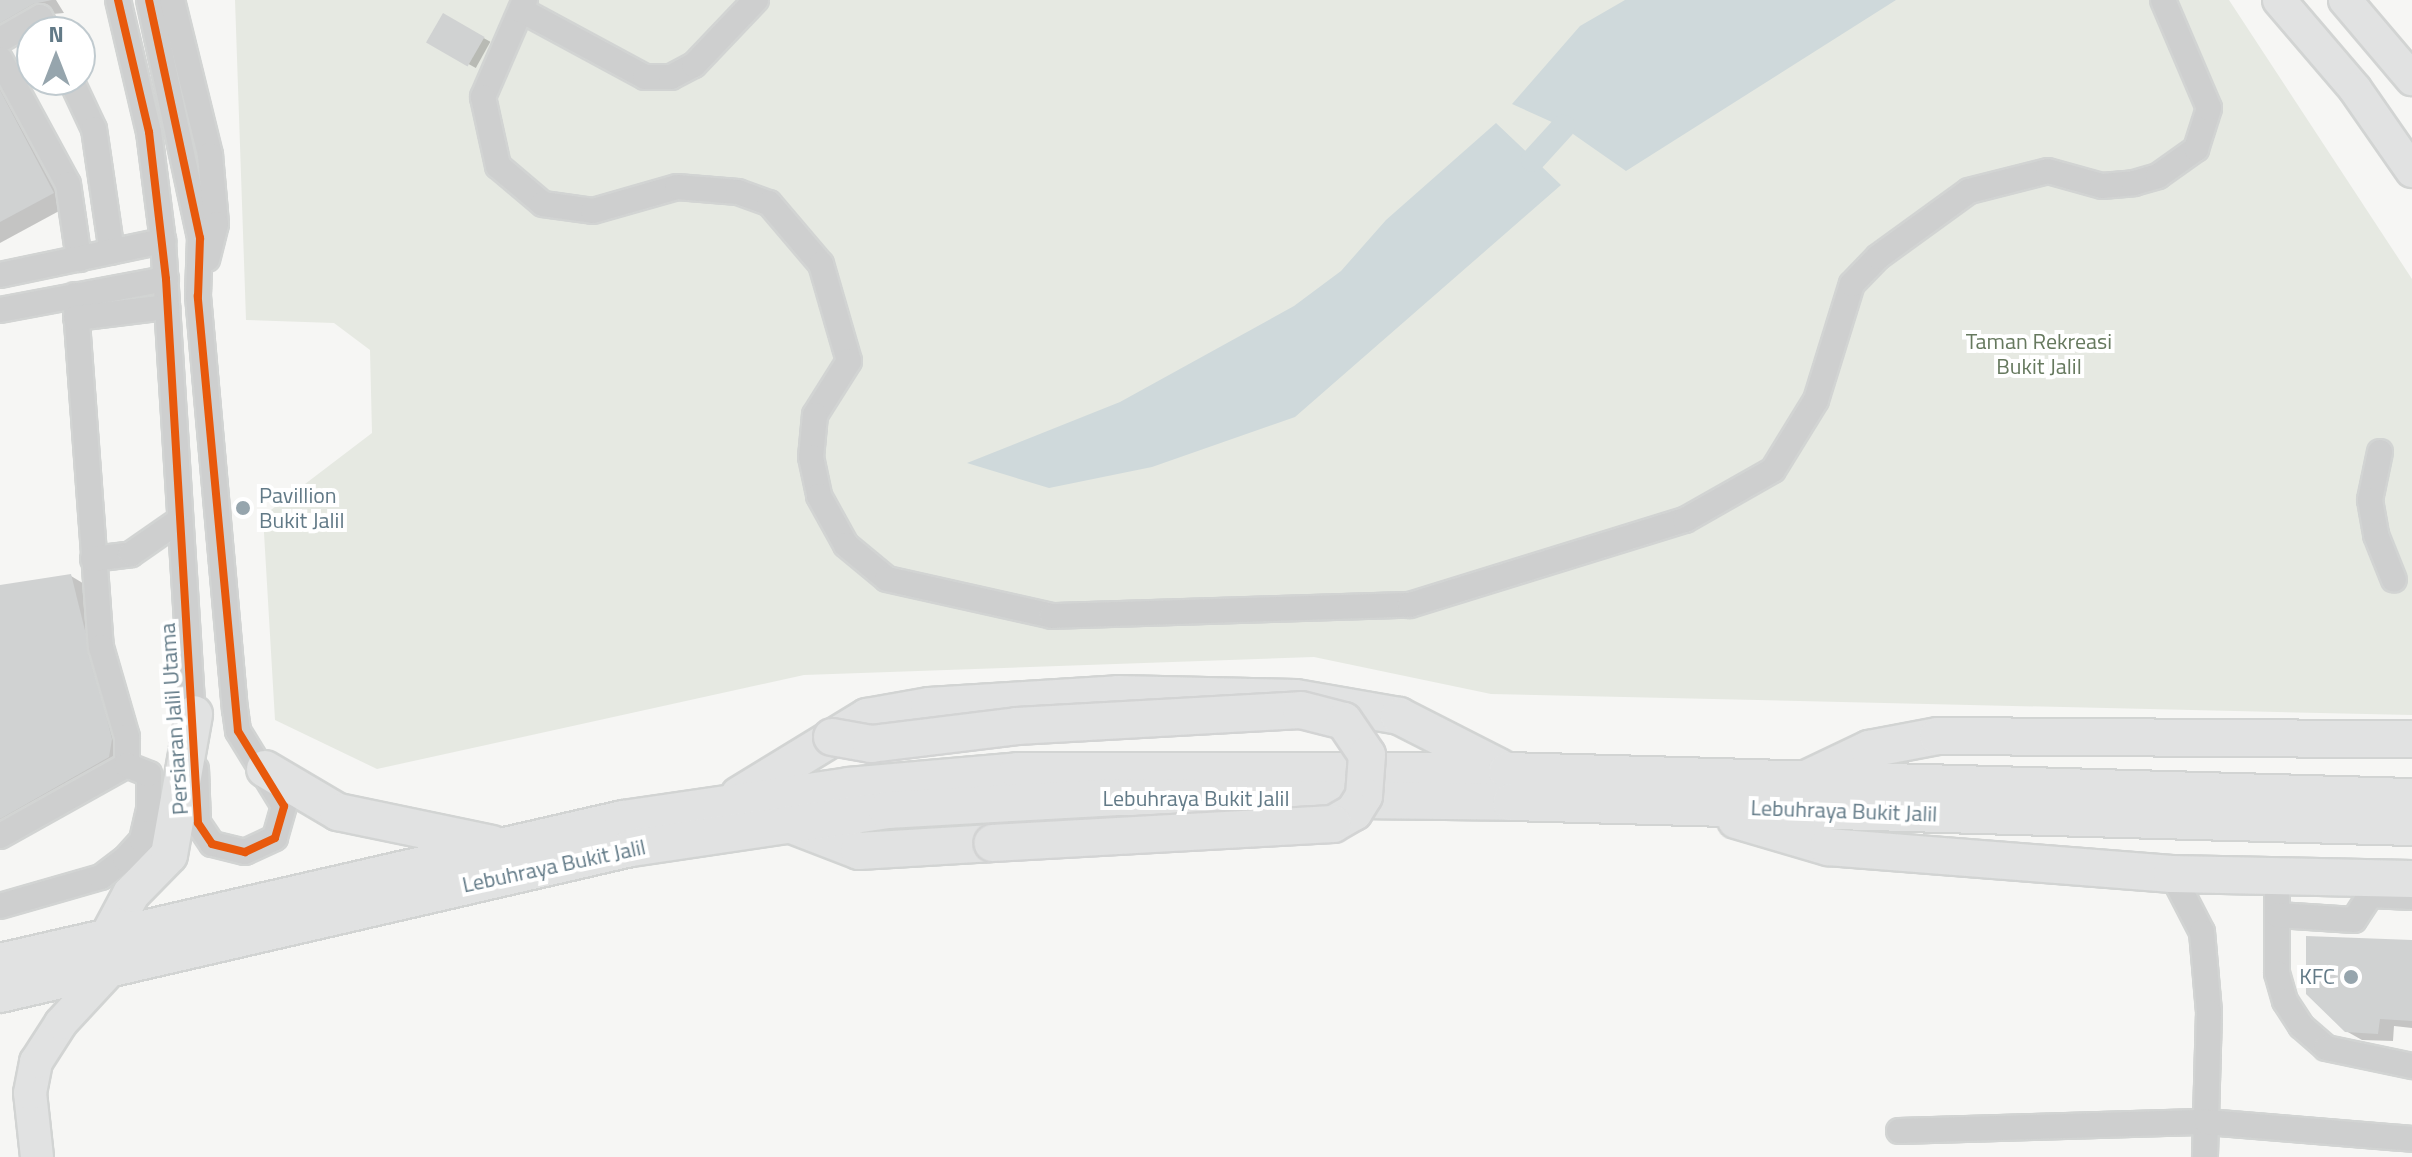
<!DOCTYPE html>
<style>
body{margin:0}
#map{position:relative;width:2412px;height:1157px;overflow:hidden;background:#f6f6f4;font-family:"Titillium Web",sans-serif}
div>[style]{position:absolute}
.green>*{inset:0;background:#e6e9e2}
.water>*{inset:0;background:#cfd9db}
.shadow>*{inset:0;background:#0003;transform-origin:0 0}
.canal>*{height:24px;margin:-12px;padding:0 12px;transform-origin:12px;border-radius:12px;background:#cfd9db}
.building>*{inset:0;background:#d0d2d2;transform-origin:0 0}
.roads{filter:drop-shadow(2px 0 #d2d4d3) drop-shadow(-2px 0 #d2d4d3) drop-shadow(0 2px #d2d4d3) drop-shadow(0 -2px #d2d4d3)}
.minor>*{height:24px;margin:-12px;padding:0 12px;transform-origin:12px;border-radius:12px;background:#cecfcf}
.major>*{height:32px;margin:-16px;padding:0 16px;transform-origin:16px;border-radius:16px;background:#e1e2e2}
.highway>*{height:36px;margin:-18px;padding:0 18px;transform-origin:18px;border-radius:18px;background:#e1e2e2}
.bridges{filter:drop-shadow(2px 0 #d3d4d4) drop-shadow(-2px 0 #d3d4d4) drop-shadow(0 2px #d3d4d4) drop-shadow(0 -2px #d3d4d4)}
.highway-bridge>*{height:36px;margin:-18px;padding:0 18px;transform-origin:18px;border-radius:18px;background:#e1e2e2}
.cycleway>*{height:8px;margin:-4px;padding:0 4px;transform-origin:4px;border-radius:4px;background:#e8590c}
.dots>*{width:22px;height:22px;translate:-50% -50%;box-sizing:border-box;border:4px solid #fff;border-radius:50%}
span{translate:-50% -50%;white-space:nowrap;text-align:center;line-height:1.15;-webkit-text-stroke:8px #fff;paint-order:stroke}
.park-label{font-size:22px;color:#66795e}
.poi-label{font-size:22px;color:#627a87}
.left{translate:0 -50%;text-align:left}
.right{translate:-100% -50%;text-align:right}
.street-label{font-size:22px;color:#627a87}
.north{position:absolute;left:16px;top:16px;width:80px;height:80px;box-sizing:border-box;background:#fff;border:2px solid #c0cacf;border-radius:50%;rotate:0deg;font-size:22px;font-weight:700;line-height:32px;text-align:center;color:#627a87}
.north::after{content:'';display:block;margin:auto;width:28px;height:36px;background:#96a5ad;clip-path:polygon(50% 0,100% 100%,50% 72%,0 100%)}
</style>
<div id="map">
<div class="green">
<i style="clip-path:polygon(235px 0,2229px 0,2412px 279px,2412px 715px,1491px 694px,1314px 657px,804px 675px,377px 769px,275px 720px,263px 516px,372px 433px,370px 350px,334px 323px,246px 320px)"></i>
</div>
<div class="water">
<i style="clip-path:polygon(1625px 0,1896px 0,1626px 171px,1563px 127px,1512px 104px,1580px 26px)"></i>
<i style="clip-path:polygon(1496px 123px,1561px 185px,1295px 417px,1152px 467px,1049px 488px,967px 463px,1120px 402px,1294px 306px,1341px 271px,1386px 220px)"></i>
</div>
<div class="shadow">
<i style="clip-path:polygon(0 0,56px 0,64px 13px,53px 14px,0 49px)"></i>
<i style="left:444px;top:16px;width:53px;height:30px;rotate:29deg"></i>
<i style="clip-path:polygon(0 60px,72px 204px,0 243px)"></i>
<i style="clip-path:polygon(71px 576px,86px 585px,123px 765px,0 838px,0 587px)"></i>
<i style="clip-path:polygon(2412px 942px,2412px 1028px,2394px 1026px,2393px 1041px,2362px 1040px,2346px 1031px)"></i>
</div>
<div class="canal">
<i style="left:1533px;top:160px;width:45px;rotate:-47.7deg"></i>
</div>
<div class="building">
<i style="clip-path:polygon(0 0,52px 0,33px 4px,0 23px)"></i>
<i style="left:443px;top:13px;width:48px;height:34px;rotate:30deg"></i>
<i style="clip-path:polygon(0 90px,54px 193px,0 222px)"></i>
<i style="clip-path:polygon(71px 574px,112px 739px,109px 757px,0 819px,0 585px)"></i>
<i style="clip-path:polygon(2306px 936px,2412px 940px,2412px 1021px,2380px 1019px,2378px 1034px,2345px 1032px,2306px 994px)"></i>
</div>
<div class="roads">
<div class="minor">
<i style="left:118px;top:0;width:136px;rotate:76.8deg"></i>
<i style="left:149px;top:132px;width:110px;rotate:82.7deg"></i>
<i style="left:163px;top:241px;width:488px;rotate:86.4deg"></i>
<i style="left:149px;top:0;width:243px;rotate:77.9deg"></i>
<i style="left:200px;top:238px;width:58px;rotate:92deg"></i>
<i style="left:198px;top:296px;width:415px;rotate:84.9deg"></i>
<i style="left:235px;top:709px;width:22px;rotate:82deg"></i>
<i style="left:238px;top:731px;width:88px;rotate:58.5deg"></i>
<i style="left:284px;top:806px;width:33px;rotate:106deg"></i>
<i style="left:275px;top:838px;width:33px;rotate:155deg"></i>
<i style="left:245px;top:852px;width:34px;rotate:-166deg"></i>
<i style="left:212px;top:844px;width:25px;rotate:-124deg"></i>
<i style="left:198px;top:823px;width:54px;rotate:-92.1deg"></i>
<i style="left:172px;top:0;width:160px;rotate:76.2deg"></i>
<i style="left:210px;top:155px;width:69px;rotate:85deg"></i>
<i style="left:216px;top:224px;width:36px;rotate:104deg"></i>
<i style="left:525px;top:0;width:106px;rotate:113.4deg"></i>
<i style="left:483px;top:97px;width:71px;rotate:77.7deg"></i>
<i style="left:498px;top:166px;width:59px;rotate:40.2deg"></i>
<i style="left:543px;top:204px;width:50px;rotate:8deg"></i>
<i style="left:593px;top:211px;width:87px;rotate:-15.9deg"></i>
<i style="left:677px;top:187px;width:61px;rotate:4.7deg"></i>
<i style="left:738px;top:192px;width:33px;rotate:20deg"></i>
<i style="left:769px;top:203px;width:80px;rotate:49.6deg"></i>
<i style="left:821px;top:264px;width:101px;rotate:73.9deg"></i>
<i style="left:849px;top:361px;width:64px;rotate:122.2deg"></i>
<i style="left:815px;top:415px;width:42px;rotate:95.4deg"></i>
<i style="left:811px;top:457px;width:40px;rotate:78deg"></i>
<i style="left:819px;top:496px;width:56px;rotate:61.1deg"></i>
<i style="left:846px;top:545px;width:53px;rotate:39.7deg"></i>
<i style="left:887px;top:579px;width:169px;rotate:12.6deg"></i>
<i style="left:1052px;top:616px;width:358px;rotate:-1.8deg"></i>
<i style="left:1410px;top:605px;width:288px;rotate:-17.2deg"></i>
<i style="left:1685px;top:520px;width:101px;rotate:-29.6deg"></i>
<i style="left:1773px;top:470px;width:82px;rotate:-58.4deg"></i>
<i style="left:1816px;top:400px;width:121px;rotate:-72.8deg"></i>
<i style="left:1852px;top:284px;width:37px;rotate:-46deg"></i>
<i style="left:1878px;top:257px;width:112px;rotate:-36deg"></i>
<i style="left:1969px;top:191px;width:81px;rotate:-14.2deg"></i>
<i style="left:2048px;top:171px;width:56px;rotate:15.5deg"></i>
<i style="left:2102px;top:186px;width:32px;rotate:-5deg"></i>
<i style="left:2134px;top:183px;width:25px;rotate:-16deg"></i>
<i style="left:2158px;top:176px;width:47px;rotate:-35.4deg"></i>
<i style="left:2196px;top:149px;width:43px;rotate:-72.4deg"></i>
<i style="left:2209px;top:108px;width:117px;rotate:-113.1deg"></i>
<i style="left:521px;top:10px;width:141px;rotate:28.4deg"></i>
<i style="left:645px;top:77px;width:26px"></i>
<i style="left:671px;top:77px;width:26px;rotate:-28deg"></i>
<i style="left:694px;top:65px;width:90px;rotate:-46.4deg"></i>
<i style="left:0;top:40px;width:46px;rotate:-29.9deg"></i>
<i style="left:40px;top:17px;width:17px;rotate:62deg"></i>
<i style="left:0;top:59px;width:142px;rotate:61.5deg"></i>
<i style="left:68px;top:184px;width:76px;rotate:81.7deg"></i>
<i style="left:71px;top:80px;width:54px;rotate:64.9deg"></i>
<i style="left:94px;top:129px;width:124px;rotate:81.7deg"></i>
<i style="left:0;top:275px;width:167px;rotate:-11.8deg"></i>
<i style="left:75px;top:295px;width:353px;rotate:85.8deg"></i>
<i style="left:101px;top:647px;width:94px;rotate:73.9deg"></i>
<i style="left:127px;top:737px;width:28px;rotate:90deg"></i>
<i style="left:0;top:310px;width:169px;rotate:-10.6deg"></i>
<i style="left:76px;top:318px;width:92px;rotate:-6.9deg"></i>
<i style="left:2380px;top:452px;width:49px;rotate:101.8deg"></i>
<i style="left:2370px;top:500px;width:36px;rotate:80deg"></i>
<i style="left:2376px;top:535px;width:48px;rotate:68.2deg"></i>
<i style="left:93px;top:559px;width:38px;rotate:-7deg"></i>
<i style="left:131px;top:554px;width:56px;rotate:-34.8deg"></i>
<i style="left:0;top:836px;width:145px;rotate:-29.2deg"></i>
<i style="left:2172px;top:874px;width:65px;rotate:62.7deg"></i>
<i style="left:2202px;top:932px;width:80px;rotate:85deg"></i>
<i style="left:2209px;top:1012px;width:145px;rotate:91.6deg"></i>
<i style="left:2277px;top:890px;width:83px;rotate:90deg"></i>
<i style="left:2277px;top:973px;width:29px;rotate:74deg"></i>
<i style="left:2285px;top:1001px;width:30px;rotate:57deg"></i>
<i style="left:2301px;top:1026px;width:33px;rotate:41deg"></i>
<i style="left:2326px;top:1048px;width:88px;rotate:11.8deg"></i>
<i style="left:2370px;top:895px;width:42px;rotate:2.7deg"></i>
<i style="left:0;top:906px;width:105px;rotate:-16deg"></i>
<i style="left:101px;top:877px;width:30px;rotate:-37deg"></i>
<i style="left:125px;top:859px;width:25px;rotate:-48deg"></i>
<i style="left:142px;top:840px;width:31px;rotate:-77deg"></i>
<i style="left:149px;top:810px;width:36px;rotate:-90deg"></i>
<i style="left:149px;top:774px;width:24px;rotate:-158deg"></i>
<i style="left:2278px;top:915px;width:76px;rotate:3.8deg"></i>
<i style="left:2354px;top:920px;width:30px;rotate:-57deg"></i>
<i style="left:1899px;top:1131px;width:308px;rotate:-1.7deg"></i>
<i style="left:2207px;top:1122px;width:206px;rotate:4.7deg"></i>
</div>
<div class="major">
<i style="left:2279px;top:0;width:117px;rotate:49.5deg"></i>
<i style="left:2355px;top:89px;width:100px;rotate:55.2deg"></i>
<i style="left:2345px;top:0;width:104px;rotate:49.7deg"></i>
<i style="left:37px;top:1157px;width:64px;rotate:-96.2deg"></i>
<i style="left:30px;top:1093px;width:32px;rotate:-79deg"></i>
<i style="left:36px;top:1062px;width:46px;rotate:-57.3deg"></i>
<i style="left:61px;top:1023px;width:71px;rotate:-47.3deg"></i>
</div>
<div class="highway">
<i style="left:265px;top:769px;width:85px;rotate:30.5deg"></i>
<i style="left:338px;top:812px;width:157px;rotate:11.7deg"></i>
<i style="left:1808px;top:778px;width:68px;rotate:-25.4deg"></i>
<i style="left:1869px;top:749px;width:70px;rotate:-10.7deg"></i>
<i style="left:1938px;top:736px;width:474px;rotate:0.4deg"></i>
<i style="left:739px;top:795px;width:150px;rotate:-31.4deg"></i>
<i style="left:867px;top:717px;width:63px;rotate:-10.1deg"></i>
<i style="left:929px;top:706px;width:189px;rotate:-3.6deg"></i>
<i style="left:1118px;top:694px;width:178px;rotate:1.3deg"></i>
<i style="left:1296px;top:698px;width:105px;rotate:9.9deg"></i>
<i style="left:1399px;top:716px;width:112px;rotate:27deg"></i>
<i style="left:1736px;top:820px;width:96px;rotate:16.4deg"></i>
<i style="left:1828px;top:847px;width:345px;rotate:4.5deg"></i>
<i style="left:2172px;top:874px;width:240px;rotate:1.2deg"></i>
<i style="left:789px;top:824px;width:75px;rotate:21.1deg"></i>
<i style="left:859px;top:851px;width:134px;rotate:-3.4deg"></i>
<i style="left:106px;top:941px;width:53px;rotate:-62deg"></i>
<i style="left:131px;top:894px;width:54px;rotate:-45.7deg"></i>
<i style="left:169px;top:855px;width:143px;rotate:-79.9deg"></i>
<i style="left:0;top:962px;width:639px;rotate:-12.93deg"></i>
<i style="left:623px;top:819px;width:227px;rotate:-8.3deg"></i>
<i style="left:848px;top:786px;width:171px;rotate:-5deg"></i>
<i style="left:1018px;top:771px;width:489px"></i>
<i style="left:1507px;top:771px;width:905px;rotate:1.65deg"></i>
<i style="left:0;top:994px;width:648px;rotate:-13.03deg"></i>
<i style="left:631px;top:848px;width:259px;rotate:-8.4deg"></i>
<i style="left:887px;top:810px;width:232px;rotate:-3.2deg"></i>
<i style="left:1119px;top:797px;width:392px;rotate:0.7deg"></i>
<i style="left:1511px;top:802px;width:901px;rotate:1.59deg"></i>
</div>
</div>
<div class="bridges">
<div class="highway-bridge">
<i style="left:832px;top:737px;width:40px;rotate:10deg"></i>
<i style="left:871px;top:744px;width:147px;rotate:-7deg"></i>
<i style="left:1017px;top:726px;width:284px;rotate:-3.2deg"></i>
<i style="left:1301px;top:710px;width:44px;rotate:14.3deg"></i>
<i style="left:1344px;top:721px;width:41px;rotate:55.9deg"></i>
<i style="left:1367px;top:755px;width:41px;rotate:94.2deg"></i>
<i style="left:1364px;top:796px;width:19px;rotate:122deg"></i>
<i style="left:1354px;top:812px;width:24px;rotate:150deg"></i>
<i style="left:1333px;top:824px;width:341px;rotate:176.8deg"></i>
</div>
</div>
<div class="cycleway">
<i style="left:118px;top:0;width:136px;rotate:76.8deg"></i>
<i style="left:149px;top:132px;width:148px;rotate:83.4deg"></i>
<i style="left:166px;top:279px;width:545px;rotate:86.63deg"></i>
<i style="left:198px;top:823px;width:25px;rotate:56deg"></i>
<i style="left:212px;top:844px;width:34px;rotate:14deg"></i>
<i style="left:245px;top:852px;width:33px;rotate:-25deg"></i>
<i style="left:275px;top:838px;width:33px;rotate:-74deg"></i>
<i style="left:284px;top:806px;width:88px;rotate:-121.5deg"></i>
<i style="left:238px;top:731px;width:437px;rotate:-95.3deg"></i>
<i style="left:198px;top:296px;width:58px;rotate:-88deg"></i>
<i style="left:200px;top:238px;width:243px;rotate:-102.1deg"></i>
</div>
<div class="dots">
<i style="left:243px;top:508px;background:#96a5ad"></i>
<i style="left:2351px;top:977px;background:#96a5ad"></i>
</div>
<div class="park-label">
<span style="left:2039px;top:354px">Taman Rekreasi<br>Bukit Jalil</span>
</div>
<div class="poi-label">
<span class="left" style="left:259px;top:508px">Pavillion<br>Bukit Jalil</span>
<span class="right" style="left:2335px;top:977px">KFC</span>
</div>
<div class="street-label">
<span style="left:174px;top:719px;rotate:-94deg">Persiaran Jalil Utama</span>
<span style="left:1196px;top:799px">Lebuhraya Bukit Jalil</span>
<span style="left:1844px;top:811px;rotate:2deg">Lebuhraya Bukit Jalil</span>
<span style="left:554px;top:866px;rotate:-12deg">Lebuhraya Bukit Jalil</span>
</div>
<div class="north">N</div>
</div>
